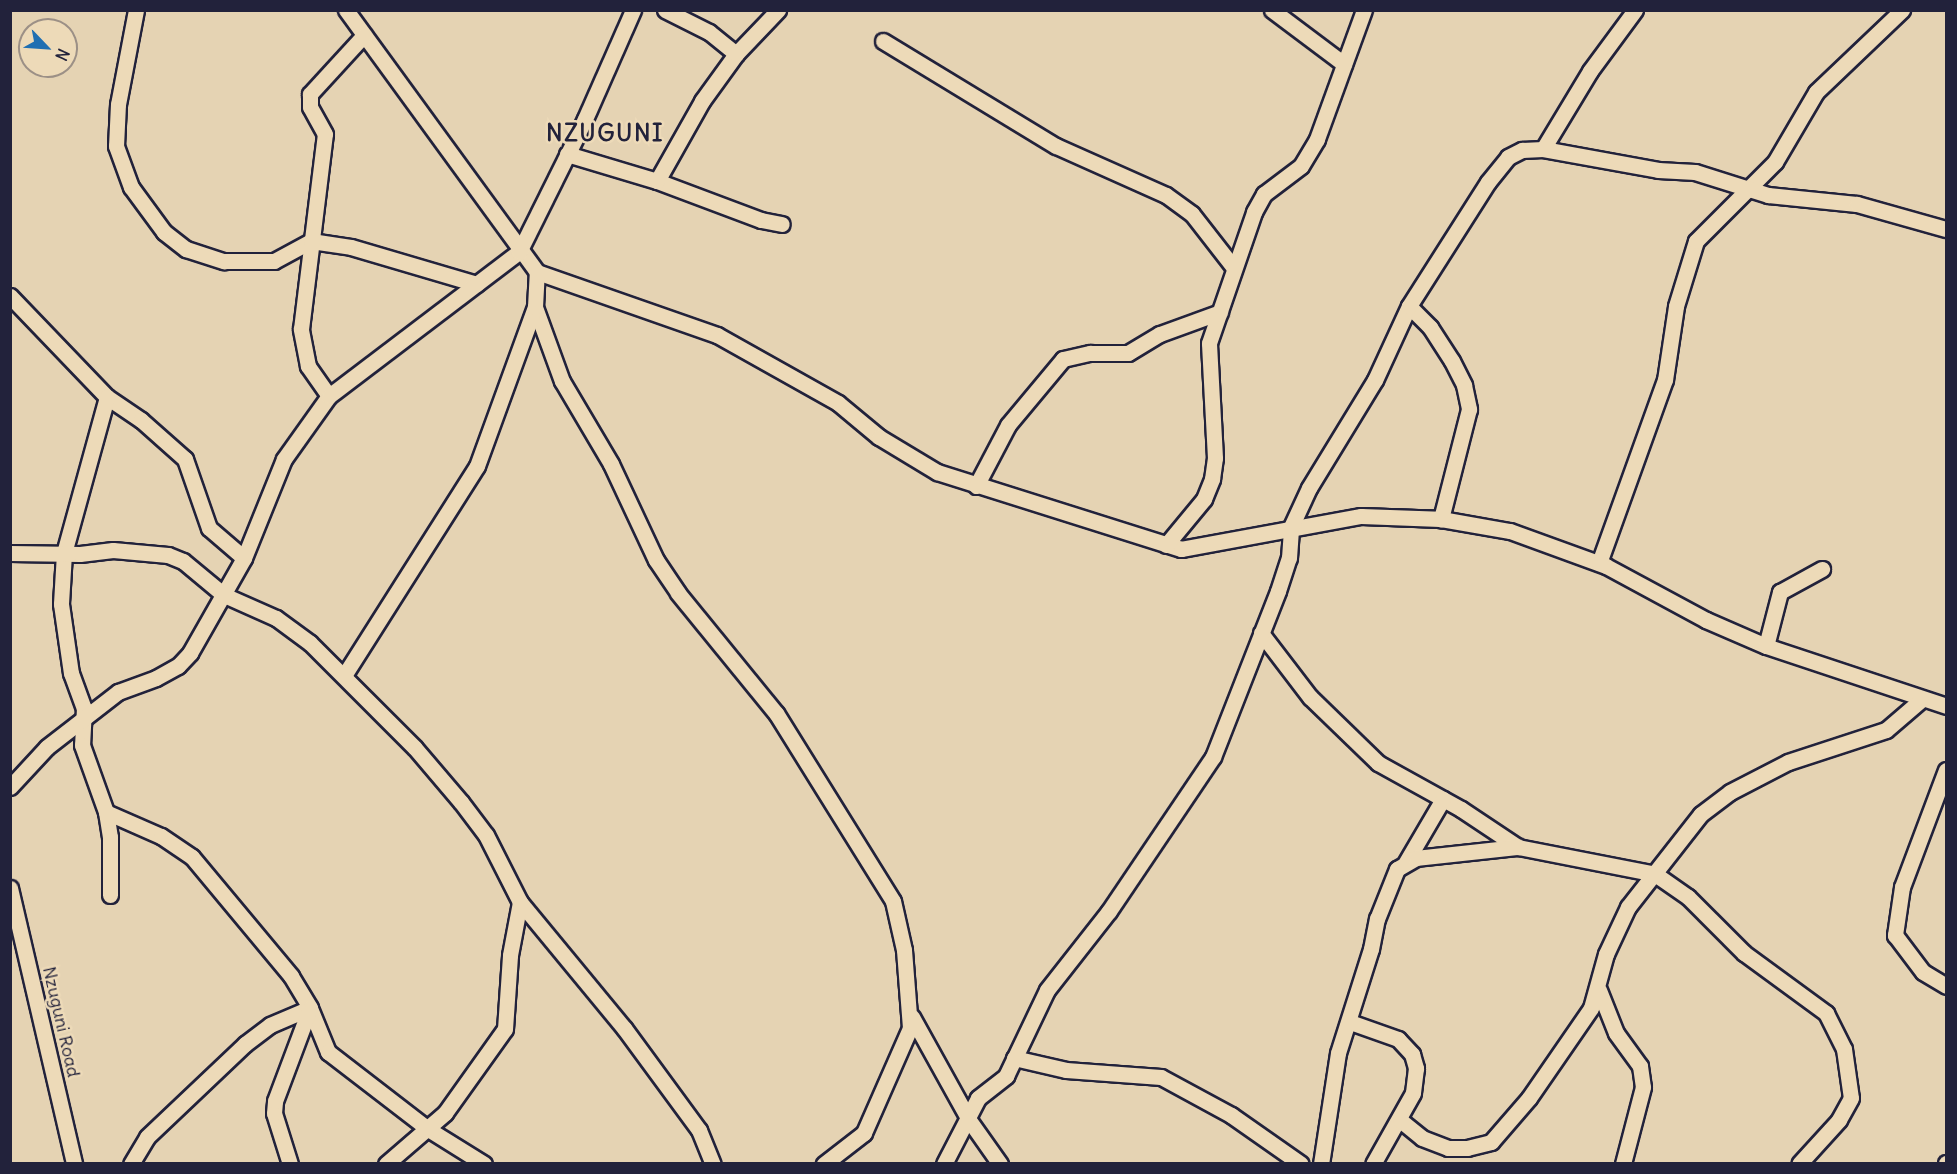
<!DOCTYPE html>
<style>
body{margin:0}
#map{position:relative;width:1957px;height:1174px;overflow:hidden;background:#e5d3b3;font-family:Delius,sans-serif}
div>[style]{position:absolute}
.roads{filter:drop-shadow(2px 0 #22223b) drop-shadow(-2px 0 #22223b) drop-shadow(0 2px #22223b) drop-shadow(0 -2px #22223b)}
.minor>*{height:15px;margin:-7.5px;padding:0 7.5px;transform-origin:7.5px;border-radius:7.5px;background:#eddab8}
span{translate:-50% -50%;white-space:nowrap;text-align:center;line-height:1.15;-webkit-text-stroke:5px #eddab8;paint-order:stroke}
.street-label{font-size:18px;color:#22223b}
.district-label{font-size:24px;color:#22223b;font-weight:700;letter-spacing:1.5px}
.frame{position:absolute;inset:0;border:12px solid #22223b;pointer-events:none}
.north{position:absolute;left:18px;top:18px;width:60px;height:60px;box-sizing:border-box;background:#eddab8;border:2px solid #9c9086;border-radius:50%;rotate:115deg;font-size:16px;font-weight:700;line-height:24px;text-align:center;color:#22223b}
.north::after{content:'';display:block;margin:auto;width:21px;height:27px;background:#1f6fb2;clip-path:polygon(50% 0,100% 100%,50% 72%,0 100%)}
</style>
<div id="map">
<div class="roads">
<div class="minor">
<i style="left:136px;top:10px;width:96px;rotate:100.8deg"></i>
<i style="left:118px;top:104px;width:42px;rotate:92.7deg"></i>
<i style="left:116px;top:146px;width:44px;rotate:69.9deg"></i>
<i style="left:131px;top:187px;width:56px;rotate:53.7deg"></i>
<i style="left:164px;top:232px;width:28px;rotate:38deg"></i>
<i style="left:186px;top:249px;width:40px;rotate:18deg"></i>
<i style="left:224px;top:261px;width:50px"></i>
<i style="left:274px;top:261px;width:42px;rotate:-28.4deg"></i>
<i style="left:311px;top:241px;width:40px;rotate:8.5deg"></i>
<i style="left:351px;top:247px;width:131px;rotate:16.4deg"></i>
<i style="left:346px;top:10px;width:324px;rotate:53.9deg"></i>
<i style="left:537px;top:272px;width:191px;rotate:19.3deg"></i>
<i style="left:717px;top:335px;width:139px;rotate:29.3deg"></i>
<i style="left:838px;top:403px;width:53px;rotate:39.7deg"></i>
<i style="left:879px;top:437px;width:68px;rotate:31.1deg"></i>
<i style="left:937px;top:472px;width:256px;rotate:17.5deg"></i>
<i style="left:1181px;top:549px;width:183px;rotate:-10.4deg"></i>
<i style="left:1361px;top:516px;width:80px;rotate:2.1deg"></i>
<i style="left:1441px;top:519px;width:70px;rotate:9.9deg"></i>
<i style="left:1510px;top:531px;width:102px;rotate:20deg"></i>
<i style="left:1606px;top:566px;width:114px;rotate:28.4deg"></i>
<i style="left:1706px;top:620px;width:65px;rotate:23.4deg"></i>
<i style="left:1766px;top:646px;width:190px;rotate:18.4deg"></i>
<i style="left:665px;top:10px;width:49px;rotate:26.6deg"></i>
<i style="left:709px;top:32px;width:35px;rotate:39deg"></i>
<i style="left:1272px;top:10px;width:90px;rotate:36.9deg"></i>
<i style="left:883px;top:41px;width:202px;rotate:31.3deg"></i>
<i style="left:1056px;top:146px;width:120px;rotate:24deg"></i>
<i style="left:1166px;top:195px;width:32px;rotate:36deg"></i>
<i style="left:1192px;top:214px;width:68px;rotate:52.1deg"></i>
<i style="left:1543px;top:149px;width:91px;rotate:-58.9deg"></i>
<i style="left:1590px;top:71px;width:76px;rotate:-53.6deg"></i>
<i style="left:567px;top:154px;width:94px;rotate:16.7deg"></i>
<i style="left:657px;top:181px;width:111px;rotate:20.6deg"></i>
<i style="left:761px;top:220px;width:21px;rotate:11deg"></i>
<i style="left:657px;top:181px;width:92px;rotate:-60.6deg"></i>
<i style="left:702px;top:101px;width:58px;rotate:-54.1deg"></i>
<i style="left:736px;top:54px;width:61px;rotate:-46.3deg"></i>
<i style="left:10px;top:296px;width:140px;rotate:46.2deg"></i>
<i style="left:107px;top:397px;width:41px;rotate:34.1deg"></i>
<i style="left:141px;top:420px;width:59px;rotate:41.6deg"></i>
<i style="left:185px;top:459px;width:73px;rotate:70.8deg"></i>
<i style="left:209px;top:528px;width:46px;rotate:40.6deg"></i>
<i style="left:1409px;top:306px;width:30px;rotate:45deg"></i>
<i style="left:1430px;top:327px;width:40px;rotate:57.1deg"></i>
<i style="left:1452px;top:361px;width:27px;rotate:63deg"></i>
<i style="left:1464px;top:385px;width:25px;rotate:78deg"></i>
<i style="left:1469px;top:409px;width:114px;rotate:104.3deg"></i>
<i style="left:535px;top:307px;width:79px;rotate:70deg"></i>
<i style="left:562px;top:381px;width:96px;rotate:59.4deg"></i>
<i style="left:611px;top:464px;width:106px;rotate:64.9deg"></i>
<i style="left:656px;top:560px;width:40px;rotate:56deg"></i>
<i style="left:678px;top:593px;width:155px;rotate:50.8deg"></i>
<i style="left:776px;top:713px;width:221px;rotate:58.1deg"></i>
<i style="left:893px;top:901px;width:50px;rotate:77.3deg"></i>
<i style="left:904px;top:950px;width:78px;rotate:85.6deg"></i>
<i style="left:910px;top:1028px;width:115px;rotate:113.7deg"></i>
<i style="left:864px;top:1133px;width:51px;rotate:142.2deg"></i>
<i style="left:329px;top:396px;width:37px;rotate:-125deg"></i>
<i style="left:308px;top:366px;width:38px;rotate:-101deg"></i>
<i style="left:301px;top:329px;width:196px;rotate:-83deg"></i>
<i style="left:325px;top:134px;width:31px;rotate:-119deg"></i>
<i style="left:310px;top:107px;width:13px;rotate:-90deg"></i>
<i style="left:310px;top:94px;width:80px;rotate:-47.5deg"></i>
<i style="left:107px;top:397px;width:162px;rotate:105.4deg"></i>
<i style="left:64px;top:553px;width:51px;rotate:93.4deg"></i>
<i style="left:61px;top:604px;width:70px;rotate:81.8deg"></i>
<i style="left:71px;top:673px;width:37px;rotate:70deg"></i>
<i style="left:84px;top:708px;width:37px;rotate:93deg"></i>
<i style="left:82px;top:745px;width:71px;rotate:70.3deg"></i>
<i style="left:106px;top:812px;width:25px;rotate:81deg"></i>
<i style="left:110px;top:837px;width:58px;rotate:90deg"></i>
<i style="left:976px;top:486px;width:69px;rotate:-62.3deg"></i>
<i style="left:1008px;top:425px;width:86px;rotate:-50.2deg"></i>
<i style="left:1063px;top:359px;width:28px;rotate:-13deg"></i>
<i style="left:1090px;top:353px;width:38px"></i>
<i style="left:1128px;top:353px;width:37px;rotate:-31deg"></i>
<i style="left:1160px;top:334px;width:64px;rotate:-20.1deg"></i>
<i style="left:1166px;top:545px;width:60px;rotate:-50.4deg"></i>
<i style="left:1204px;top:499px;width:22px;rotate:-68deg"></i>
<i style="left:1212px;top:479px;width:21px;rotate:-82deg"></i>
<i style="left:1215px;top:458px;width:115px;rotate:-93deg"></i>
<i style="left:1209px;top:343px;width:139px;rotate:-71deg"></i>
<i style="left:1254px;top:212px;width:21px;rotate:-61deg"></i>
<i style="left:1264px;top:194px;width:46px;rotate:-37.1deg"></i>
<i style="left:1301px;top:166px;width:31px;rotate:-59deg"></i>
<i style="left:1317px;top:139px;width:137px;rotate:-70deg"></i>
<i style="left:10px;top:553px;width:70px;rotate:0.8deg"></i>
<i style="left:80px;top:554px;width:33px;rotate:-7deg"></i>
<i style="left:113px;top:550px;width:55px;rotate:5.2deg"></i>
<i style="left:168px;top:555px;width:16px;rotate:22deg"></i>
<i style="left:183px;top:561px;width:53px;rotate:39.7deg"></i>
<i style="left:224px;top:595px;width:57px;rotate:23.9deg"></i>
<i style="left:276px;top:618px;width:42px;rotate:36.3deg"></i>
<i style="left:310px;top:643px;width:148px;rotate:45deg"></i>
<i style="left:415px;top:748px;width:71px;rotate:49.6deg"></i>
<i style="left:461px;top:802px;width:41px;rotate:52.9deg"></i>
<i style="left:486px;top:835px;width:75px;rotate:63.1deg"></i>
<i style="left:520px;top:902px;width:163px;rotate:50.5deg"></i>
<i style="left:624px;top:1028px;width:127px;rotate:53.7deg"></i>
<i style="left:699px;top:1130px;width:37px;rotate:68deg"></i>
<i style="left:1599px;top:563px;width:195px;rotate:-70.2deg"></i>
<i style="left:1665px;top:380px;width:75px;rotate:-81.5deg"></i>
<i style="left:1676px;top:306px;width:68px;rotate:-72.9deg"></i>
<i style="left:1696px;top:241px;width:112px;rotate:-45deg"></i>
<i style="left:1775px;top:162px;width:81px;rotate:-59.6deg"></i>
<i style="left:1816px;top:92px;width:119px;rotate:-43.6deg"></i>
<i style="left:1261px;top:633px;width:81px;rotate:52.6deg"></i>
<i style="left:1310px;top:697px;width:95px;rotate:44.1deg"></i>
<i style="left:1378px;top:763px;width:95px;rotate:29deg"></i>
<i style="left:1461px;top:809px;width:69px;rotate:33.7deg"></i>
<i style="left:1518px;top:847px;width:140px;rotate:11.1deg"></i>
<i style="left:1655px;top:874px;width:40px;rotate:34.9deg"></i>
<i style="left:1688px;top:897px;width:79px;rotate:45deg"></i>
<i style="left:1744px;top:953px;width:102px;rotate:36.2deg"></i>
<i style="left:1826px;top:1013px;width:40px;rotate:63.4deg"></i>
<i style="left:1844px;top:1049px;width:49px;rotate:81.9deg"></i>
<i style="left:1851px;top:1098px;width:25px;rotate:119deg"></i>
<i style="left:1839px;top:1120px;width:59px;rotate:132.3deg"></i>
<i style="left:1766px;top:646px;width:56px;rotate:-75.5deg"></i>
<i style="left:1780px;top:592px;width:48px;rotate:-28.7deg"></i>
<i style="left:345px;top:674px;width:246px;rotate:-57.6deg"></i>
<i style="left:477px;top:466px;width:169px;rotate:-70deg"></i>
<i style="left:535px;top:307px;width:35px;rotate:-87deg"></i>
<i style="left:1946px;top:770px;width:125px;rotate:110.6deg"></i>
<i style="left:1902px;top:887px;width:49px;rotate:98.3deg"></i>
<i style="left:1895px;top:935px;width:46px;rotate:52.9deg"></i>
<i style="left:1923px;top:972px;width:27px;rotate:31deg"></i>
<i style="left:10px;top:787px;width:54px;rotate:-47.2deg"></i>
<i style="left:47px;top:747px;width:90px;rotate:-37.8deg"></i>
<i style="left:118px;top:692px;width:40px;rotate:-20.2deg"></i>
<i style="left:156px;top:678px;width:25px;rotate:-29deg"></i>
<i style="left:178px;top:666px;width:18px;rotate:-47deg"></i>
<i style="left:190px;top:653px;width:109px;rotate:-60.4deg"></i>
<i style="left:244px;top:558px;width:107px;rotate:-68deg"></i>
<i style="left:284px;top:459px;width:77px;rotate:-54.5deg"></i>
<i style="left:329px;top:396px;width:238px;rotate:-37.2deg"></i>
<i style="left:519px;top:252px;width:148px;rotate:-63.6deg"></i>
<i style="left:585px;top:119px;width:119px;rotate:-66.2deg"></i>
<i style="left:106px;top:812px;width:60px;rotate:23.6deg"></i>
<i style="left:161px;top:836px;width:37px;rotate:34deg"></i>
<i style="left:192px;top:857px;width:155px;rotate:50.2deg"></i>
<i style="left:291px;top:976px;width:37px;rotate:59deg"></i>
<i style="left:310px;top:1008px;width:48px;rotate:67.8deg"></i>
<i style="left:328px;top:1052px;width:126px;rotate:37.6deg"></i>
<i style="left:428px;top:1129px;width:66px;rotate:32deg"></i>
<i style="left:1406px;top:862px;width:73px;rotate:-59.6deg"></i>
<i style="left:10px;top:888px;width:283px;rotate:76.9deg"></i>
<i style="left:1599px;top:990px;width:46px;rotate:68.4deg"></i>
<i style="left:1616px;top:1033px;width:41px;rotate:54deg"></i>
<i style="left:1640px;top:1066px;width:21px;rotate:82deg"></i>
<i style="left:1643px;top:1087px;width:80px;rotate:104.6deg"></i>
<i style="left:912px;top:1017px;width:118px;rotate:61deg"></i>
<i style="left:969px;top:1120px;width:54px;rotate:54.8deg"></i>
<i style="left:1350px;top:1022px;width:51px;rotate:19.5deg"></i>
<i style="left:1398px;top:1039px;width:21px;rotate:47deg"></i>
<i style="left:1412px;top:1054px;width:15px;rotate:74deg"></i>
<i style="left:1416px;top:1068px;width:25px;rotate:97deg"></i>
<i style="left:1413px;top:1093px;width:81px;rotate:119.4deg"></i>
<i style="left:1014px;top:1058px;width:53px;rotate:13deg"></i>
<i style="left:1066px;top:1070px;width:95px;rotate:4.2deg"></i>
<i style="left:1161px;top:1077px;width:80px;rotate:28.5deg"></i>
<i style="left:1231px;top:1115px;width:85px;rotate:35deg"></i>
<i style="left:1400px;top:1120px;width:28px;rotate:39deg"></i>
<i style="left:1422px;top:1138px;width:28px;rotate:21deg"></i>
<i style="left:1448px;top:1148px;width:19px"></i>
<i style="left:1467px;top:1148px;width:25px;rotate:-14deg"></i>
<i style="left:1491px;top:1142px;width:58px;rotate:-49.2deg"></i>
<i style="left:1529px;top:1098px;width:109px;rotate:-55.4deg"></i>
<i style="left:1591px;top:1008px;width:56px;rotate:-74.5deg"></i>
<i style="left:1606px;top:954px;width:52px;rotate:-64.9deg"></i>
<i style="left:1628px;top:907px;width:118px;rotate:-51.9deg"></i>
<i style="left:1701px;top:814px;width:36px;rotate:-37deg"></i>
<i style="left:1730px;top:792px;width:65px;rotate:-27.3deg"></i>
<i style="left:1788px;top:762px;width:103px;rotate:-18.1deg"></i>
<i style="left:1886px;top:730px;width:46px;rotate:-40.6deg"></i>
<i style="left:131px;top:1164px;width:31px;rotate:-59deg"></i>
<i style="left:147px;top:1137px;width:135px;rotate:-43.5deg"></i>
<i style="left:245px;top:1044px;width:31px;rotate:-37deg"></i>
<i style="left:270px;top:1025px;width:43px;rotate:-23deg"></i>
<i style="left:290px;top:1164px;width:53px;rotate:-107.4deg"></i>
<i style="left:274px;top:1113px;width:12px;rotate:-85deg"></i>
<i style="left:275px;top:1101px;width:99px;rotate:-69.4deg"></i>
<i style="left:386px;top:1164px;width:78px;rotate:-40.8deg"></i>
<i style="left:445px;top:1113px;width:103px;rotate:-54.5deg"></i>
<i style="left:505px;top:1029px;width:74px;rotate:-86.1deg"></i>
<i style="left:510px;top:955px;width:54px;rotate:-79.3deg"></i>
<i style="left:944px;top:1164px;width:74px;rotate:-62.7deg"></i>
<i style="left:978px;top:1098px;width:36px;rotate:-38deg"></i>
<i style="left:1006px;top:1076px;width:95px;rotate:-64.5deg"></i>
<i style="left:1047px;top:990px;width:100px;rotate:-51.9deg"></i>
<i style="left:1109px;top:911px;width:186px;rotate:-56deg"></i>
<i style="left:1213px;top:757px;width:178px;rotate:-68.6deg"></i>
<i style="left:1278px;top:591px;width:35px;rotate:-72deg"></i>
<i style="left:1289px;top:558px;width:31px;rotate:-86deg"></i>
<i style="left:1291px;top:527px;width:43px;rotate:-65.2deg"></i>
<i style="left:1309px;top:488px;width:127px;rotate:-58.6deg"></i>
<i style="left:1375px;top:380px;width:81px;rotate:-65.3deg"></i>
<i style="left:1409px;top:306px;width:147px;rotate:-57.5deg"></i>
<i style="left:1488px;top:182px;width:32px;rotate:-51deg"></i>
<i style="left:1508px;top:157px;width:16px;rotate:-27deg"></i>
<i style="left:1522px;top:150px;width:21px;rotate:-3deg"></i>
<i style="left:1543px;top:149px;width:117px;rotate:10.3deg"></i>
<i style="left:1658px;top:170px;width:37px;rotate:3deg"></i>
<i style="left:1695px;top:172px;width:77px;rotate:17.5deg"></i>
<i style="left:1768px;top:195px;width:89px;rotate:5.8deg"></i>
<i style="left:1857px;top:204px;width:92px;rotate:15.7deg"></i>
<i style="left:1321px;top:1164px;width:112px;rotate:-81.3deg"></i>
<i style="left:1338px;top:1053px;width:109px;rotate:-72.4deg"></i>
<i style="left:1371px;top:949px;width:31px;rotate:-79deg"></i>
<i style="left:1377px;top:919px;width:54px;rotate:-68.2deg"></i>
<i style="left:1397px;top:869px;width:22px;rotate:-30deg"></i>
<i style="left:1416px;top:858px;width:103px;rotate:-6.2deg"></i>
<i style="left:1946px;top:1164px;width:1px;rotate:-90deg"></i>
</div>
</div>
<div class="street-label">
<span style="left:61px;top:1022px;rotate:77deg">Nzuguni Road</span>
</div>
<div class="district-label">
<span style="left:605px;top:133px">NZUGUNI</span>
</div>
<div class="frame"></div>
<div class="north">N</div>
</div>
